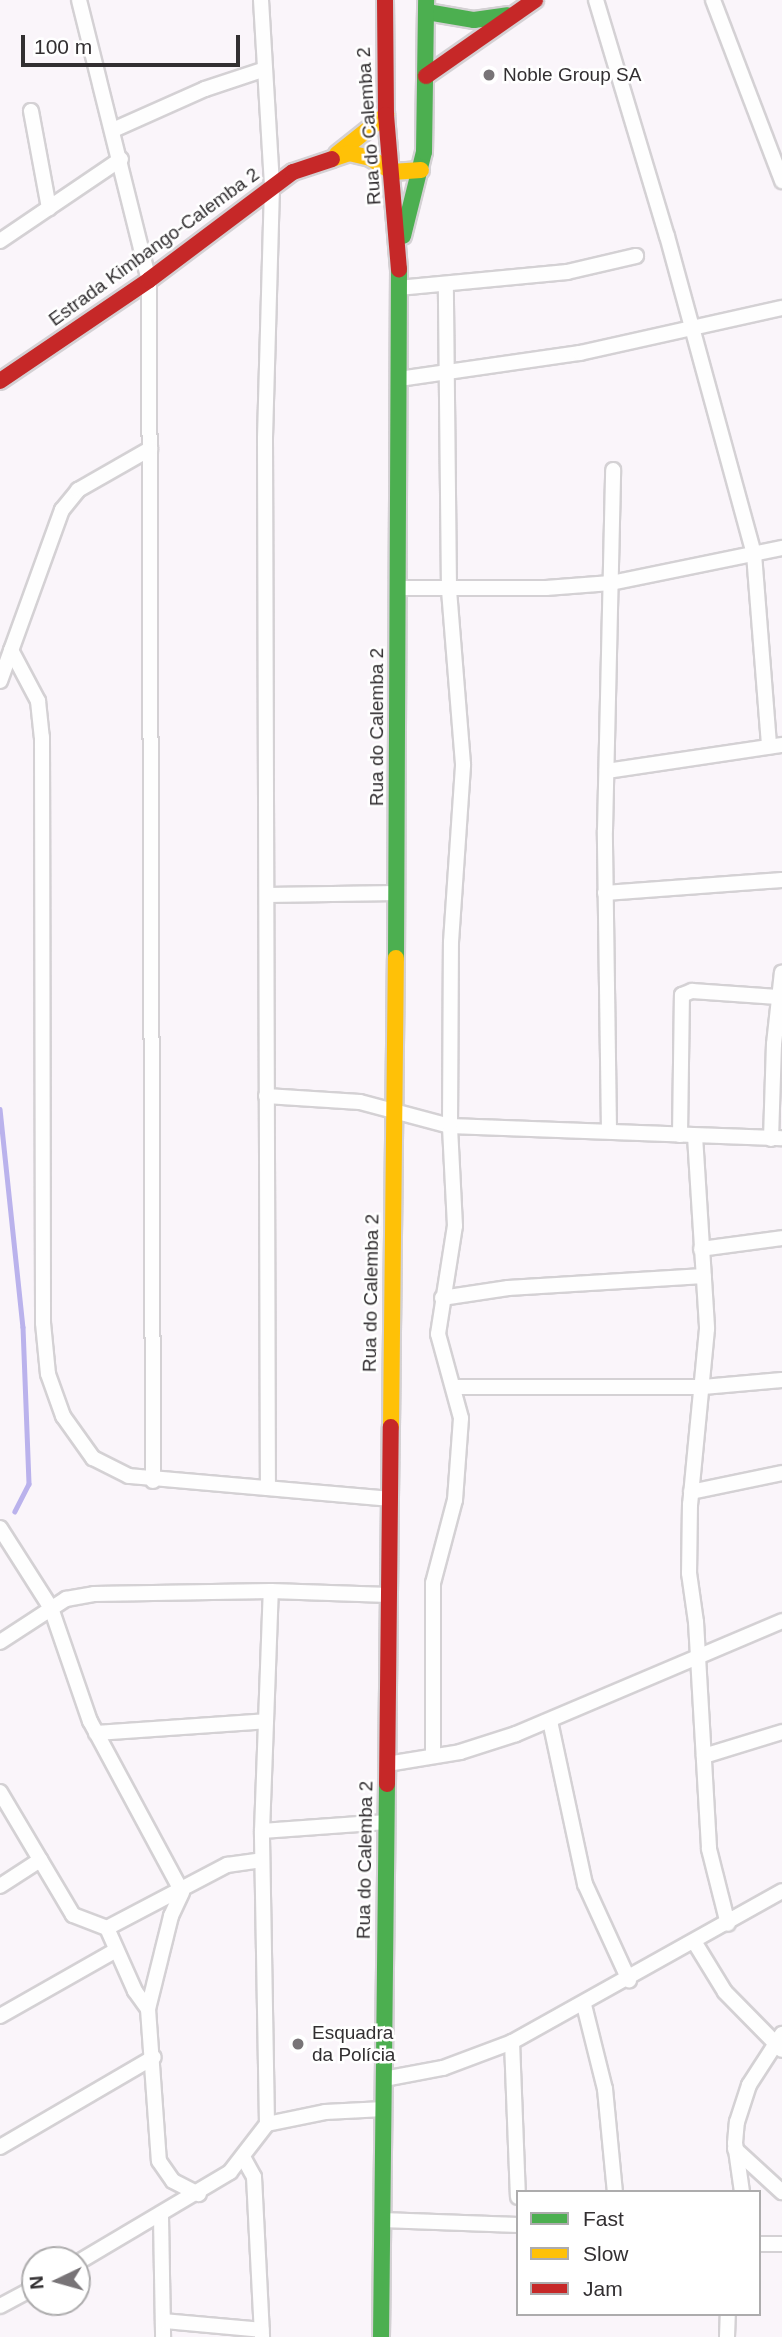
<!DOCTYPE html>
<meta charset="utf-8">
<style>
body{margin:0}
#map{position:relative;width:782px;height:2337px;overflow:hidden;background:#faf5fa;font-family:Helvetica,sans-serif}
div>[style]{position:absolute}
.stream>*{height:4.5px;margin:-2.25px;padding:0 2.25px;transform-origin:2.25px;border-radius:2.25px;background:#bab2ec}
.roads{filter:drop-shadow(2px 0 #d4d1d4) drop-shadow(-2px 0 #d4d1d4) drop-shadow(0 2px #d4d1d4) drop-shadow(0 -2px #d4d1d4)}
.street>*{height:14px;margin:-7px;padding:0 7px;transform-origin:7px;border-radius:7px;background:#fefefe}
.fast>*{height:16px;margin:-8px;padding:0 8px;transform-origin:8px;border-radius:8px;background:#4caf50}
.slow>*{height:16px;margin:-8px;padding:0 8px;transform-origin:8px;border-radius:8px;background:#ffc107}
.jam>*{height:16px;margin:-8px;padding:0 8px;transform-origin:8px;border-radius:8px;background:#c62828}
.dots>*{width:19px;height:19px;translate:-50% -50%;box-sizing:border-box;border:4px solid #fff;border-radius:50%}
span{translate:-50% -50%;white-space:nowrap;text-align:center;line-height:1.15;-webkit-text-stroke:5px #fff;paint-order:stroke}
.poi-label{font-size:19px;color:#322f31}
.left{translate:0 -50%;text-align:left}
.street-label{font-size:19px;color:#322f31}
.legend{position:absolute;left:516px;top:2190px;width:245px;height:126px;box-sizing:border-box;background:#fff;border:2px solid #adacad;margin:0;padding:9px 12px;list-style:none;font-size:21px;color:#322f31}
.legend li{display:flex;align-items:center;gap:14px;height:35px}
.legend b{width:35px;border:2px solid #adacad}
.north{position:absolute;left:21px;top:2246px;width:70px;height:70px;box-sizing:border-box;background:#fff;border:2px solid #adacad;border-radius:50%;rotate:265deg;font-size:19px;font-weight:700;line-height:28px;text-align:center;color:#322f31}
.north::after{content:'';display:block;margin:auto;width:24px;height:32px;background:#787477;clip-path:polygon(50% 0,100% 100%,50% 72%,0 100%)}
.scale{position:absolute;left:21px;top:35px;width:219px;height:32px;box-sizing:border-box;border:4px solid #322f31;border-top:0;padding-left:9px;font-size:21px;line-height:24px;white-space:nowrap;color:#322f31;-webkit-text-stroke:5px #fff;paint-order:stroke}
</style>
<div id="map">
<div class="stream">
<i style="left:0;top:1109px;width:219px;rotate:84deg"></i>
<i style="left:23px;top:1327px;width:157px;rotate:87.8deg"></i>
<i style="left:29px;top:1484px;width:31px;rotate:117deg"></i>
</div>
<div class="roads">
<div class="street">
<i style="left:79px;top:0;width:289px;rotate:76deg"></i>
<i style="left:149px;top:280px;width:1201px;rotate:89.81deg"></i>
<i style="left:261px;top:0;width:187px;rotate:86.6deg"></i>
<i style="left:272px;top:187px;width:252px;rotate:91.6deg"></i>
<i style="left:265px;top:439px;width:1049px;rotate:89.84deg"></i>
<i style="left:596px;top:0;width:246px;rotate:73.3deg"></i>
<i style="left:667px;top:236px;width:330px;rotate:74.7deg"></i>
<i style="left:754px;top:554px;width:193px;rotate:85.5deg"></i>
<i style="left:713px;top:0;width:194px;rotate:69.1deg"></i>
<i style="left:31px;top:111px;width:99px;rotate:79.5deg"></i>
<i style="left:113px;top:130px;width:101px;rotate:-24deg"></i>
<i style="left:205px;top:89px;width:60px;rotate:-18.4deg"></i>
<i style="left:0;top:241px;width:146px;rotate:-34.1deg"></i>
<i style="left:398px;top:288px;width:170px;rotate:-5.4deg"></i>
<i style="left:567px;top:272px;width:71px;rotate:-13.1deg"></i>
<i style="left:399px;top:379px;width:183px;rotate:-8.2deg"></i>
<i style="left:580px;top:353px;width:207px;rotate:-12.6deg"></i>
<i style="left:399px;top:588px;width:147px"></i>
<i style="left:546px;top:588px;width:65px;rotate:-4.4deg"></i>
<i style="left:611px;top:583px;width:175px;rotate:-11.6deg"></i>
<i style="left:11px;top:650px;width:58px;rotate:62.1deg"></i>
<i style="left:38px;top:701px;width:36px;rotate:84deg"></i>
<i style="left:42px;top:737px;width:586px;rotate:89.9deg"></i>
<i style="left:43px;top:1323px;width:51px;rotate:84.4deg"></i>
<i style="left:48px;top:1374px;width:45px;rotate:70.3deg"></i>
<i style="left:63px;top:1416px;width:52px;rotate:54.5deg"></i>
<i style="left:93px;top:1458px;width:40px;rotate:26.6deg"></i>
<i style="left:129px;top:1476px;width:262px;rotate:5deg"></i>
<i style="left:0;top:681px;width:182px;rotate:-70.1deg"></i>
<i style="left:62px;top:510px;width:26px;rotate:-51deg"></i>
<i style="left:78px;top:490px;width:83px;rotate:-29.7deg"></i>
<i style="left:607px;top:771px;width:177px;rotate:-8.5deg"></i>
<i style="left:605px;top:893px;width:177px;rotate:-4.2deg"></i>
<i style="left:267px;top:895px;width:130px;rotate:-0.9deg"></i>
<i style="left:266px;top:1096px;width:94px;rotate:3.7deg"></i>
<i style="left:360px;top:1102px;width:93px;rotate:14.9deg"></i>
<i style="left:450px;top:1126px;width:332px;rotate:2.1deg"></i>
<i style="left:609px;top:1131px;width:301px;rotate:-90.8deg"></i>
<i style="left:605px;top:830px;width:360px;rotate:-88.7deg"></i>
<i style="left:680px;top:1135px;width:140px;rotate:-89.2deg"></i>
<i style="left:682px;top:995px;width:11px;rotate:-22deg"></i>
<i style="left:692px;top:991px;width:86px;rotate:4deg"></i>
<i style="left:695px;top:1136px;width:193px;rotate:86.4deg"></i>
<i style="left:707px;top:1329px;width:176px;rotate:95.5deg"></i>
<i style="left:690px;top:1504px;width:69px;rotate:90.8deg"></i>
<i style="left:689px;top:1573px;width:49px;rotate:81.9deg"></i>
<i style="left:696px;top:1622px;width:227px;rotate:86.7deg"></i>
<i style="left:709px;top:1849px;width:77px;rotate:75.8deg"></i>
<i style="left:771px;top:1139px;width:95px;rotate:-88.2deg"></i>
<i style="left:774px;top:1044px;width:72px;rotate:-83.7deg"></i>
<i style="left:701px;top:1249px;width:82px;rotate:-7.7deg"></i>
<i style="left:442px;top:1298px;width:67px;rotate:-8.6deg"></i>
<i style="left:508px;top:1288px;width:196px;rotate:-3.5deg"></i>
<i style="left:454px;top:1387px;width:249px"></i>
<i style="left:703px;top:1387px;width:79px;rotate:-5.1deg"></i>
<i style="left:691px;top:1492px;width:93px;rotate:-11.8deg"></i>
<i style="left:0;top:1528px;width:95px;rotate:57.5deg"></i>
<i style="left:51px;top:1608px;width:120px;rotate:71deg"></i>
<i style="left:90px;top:1721px;width:194px;rotate:61.7deg"></i>
<i style="left:0;top:1642px;width:79px;rotate:-33.1deg"></i>
<i style="left:66px;top:1599px;width:28px;rotate:-10deg"></i>
<i style="left:94px;top:1594px;width:177px;rotate:-1deg"></i>
<i style="left:271px;top:1591px;width:118px;rotate:1.9deg"></i>
<i style="left:550px;top:1721px;width:167px;rotate:77.9deg"></i>
<i style="left:585px;top:1884px;width:106px;rotate:65.4deg"></i>
<i style="left:96px;top:1733px;width:170px;rotate:-4deg"></i>
<i style="left:433px;top:1755px;width:172px;rotate:-90deg"></i>
<i style="left:433px;top:1583px;width:86px;rotate:-75.2deg"></i>
<i style="left:455px;top:1500px;width:82px;rotate:-85.8deg"></i>
<i style="left:461px;top:1418px;width:87px;rotate:-105.3deg"></i>
<i style="left:438px;top:1334px;width:109px;rotate:-81.1deg"></i>
<i style="left:455px;top:1226px;width:100px;rotate:-92.9deg"></i>
<i style="left:450px;top:1126px;width:184px;rotate:-89.7deg"></i>
<i style="left:451px;top:942px;width:178px;rotate:-86.1deg"></i>
<i style="left:463px;top:764px;width:176px;rotate:-94.6deg"></i>
<i style="left:449px;top:589px;width:302px;rotate:-90.6deg"></i>
<i style="left:704px;top:1756px;width:82px;rotate:-17.1deg"></i>
<i style="left:387px;top:1764px;width:74px;rotate:-9.3deg"></i>
<i style="left:460px;top:1752px;width:59px;rotate:-17.8deg"></i>
<i style="left:516px;top:1734px;width:289px;rotate:-23deg"></i>
<i style="left:0;top:1792px;width:143px;rotate:59.3deg"></i>
<i style="left:73px;top:1915px;width:36px;rotate:21deg"></i>
<i style="left:107px;top:1928px;width:136px;rotate:-27.7deg"></i>
<i style="left:227px;top:1865px;width:35px;rotate:-8deg"></i>
<i style="left:262px;top:1831px;width:125px;rotate:-4.1deg"></i>
<i style="left:0;top:1886px;width:48px;rotate:-33deg"></i>
<i style="left:107px;top:1928px;width:69px;rotate:66deg"></i>
<i style="left:135px;top:1991px;width:22px;rotate:54deg"></i>
<i style="left:148px;top:2009px;width:152px;rotate:85.9deg"></i>
<i style="left:159px;top:2161px;width:24px;rotate:55deg"></i>
<i style="left:173px;top:2181px;width:29px;rotate:27deg"></i>
<i style="left:695px;top:1943px;width:57px;rotate:58.5deg"></i>
<i style="left:725px;top:1992px;width:81px;rotate:45.5deg"></i>
<i style="left:584px;top:2005px;width:87px;rotate:76deg"></i>
<i style="left:605px;top:2089px;width:103px;rotate:84.5deg"></i>
<i style="left:148px;top:2009px;width:96px;rotate:-76.1deg"></i>
<i style="left:171px;top:1916px;width:26px;rotate:-65deg"></i>
<i style="left:0;top:2016px;width:133px;rotate:-29.6deg"></i>
<i style="left:512px;top:2042px;width:155px;rotate:87.8deg"></i>
<i style="left:384px;top:2079px;width:60px;rotate:-10.6deg"></i>
<i style="left:443px;top:2068px;width:74px;rotate:-20.6deg"></i>
<i style="left:512px;top:2042px;width:309px;rotate:-29.2deg"></i>
<i style="left:267px;top:2124px;width:293px;rotate:-91deg"></i>
<i style="left:262px;top:1831px;width:240px;rotate:-87.9deg"></i>
<i style="left:0;top:2147px;width:178px;rotate:-30.3deg"></i>
<i style="left:735px;top:2149px;width:64px;rotate:42.5deg"></i>
<i style="left:243px;top:2157px;width:23px;rotate:61deg"></i>
<i style="left:254px;top:2177px;width:160px;rotate:87.1deg"></i>
<i style="left:742px;top:2192px;width:49px;rotate:-98.1deg"></i>
<i style="left:735px;top:2143px;width:21px;rotate:-85deg"></i>
<i style="left:737px;top:2122px;width:39px;rotate:-72deg"></i>
<i style="left:749px;top:2085px;width:61px;rotate:-57.1deg"></i>
<i style="left:161px;top:2217px;width:120px;rotate:89deg"></i>
<i style="left:382px;top:2220px;width:136px;rotate:2.1deg"></i>
<i style="left:759px;top:2244px;width:23px"></i>
<i style="left:77px;top:2263px;width:178px;rotate:-30.7deg"></i>
<i style="left:230px;top:2172px;width:61px;rotate:-52.4deg"></i>
<i style="left:267px;top:2124px;width:59px;rotate:-11.7deg"></i>
<i style="left:325px;top:2112px;width:59px;rotate:-2.9deg"></i>
<i style="left:0;top:2306px;width:40px;rotate:-28deg"></i>
<i style="left:164px;top:2321px;width:98px;rotate:5.2deg"></i>
<i style="left:727px;top:2337px;width:23px;rotate:-88deg"></i>
</div>
<div class="fast">
<i style="left:427px;top:12px;width:48px;rotate:9.7deg"></i>
<i style="left:474px;top:20px;width:34px;rotate:-8deg"></i>
<i style="left:403px;top:236px;width:87px;rotate:-76deg"></i>
<i style="left:424px;top:152px;width:152px;rotate:-89.2deg"></i>
<i style="left:396px;top:958px;width:689px;rotate:-89.75deg"></i>
<i style="left:381px;top:2337px;width:553px;rotate:-89.38deg"></i>
</div>
<div class="slow">
<i style="left:337px;top:154px;width:63px;rotate:-38.5deg"></i>
<i style="left:332px;top:159px;width:18px;rotate:-19deg"></i>
<i style="left:349px;top:153px;width:22px;rotate:13deg"></i>
<i style="left:370px;top:158px;width:26px;rotate:32deg"></i>
<i style="left:392px;top:172px;width:29px;rotate:-4deg"></i>
<i style="left:391px;top:1427px;width:469px;rotate:-89.4deg"></i>
</div>
<div class="jam">
<i style="left:385px;top:0;width:115px;rotate:89.5deg"></i>
<i style="left:386px;top:115px;width:155px;rotate:85.2deg"></i>
<i style="left:426px;top:76px;width:133px;rotate:-34.9deg"></i>
<i style="left:0;top:381px;width:180px;rotate:-34.1deg"></i>
<i style="left:149px;top:280px;width:180px;rotate:-36.9deg"></i>
<i style="left:293px;top:172px;width:41px;rotate:-18.4deg"></i>
<i style="left:387px;top:1784px;width:357px;rotate:-89.4deg"></i>
</div>
</div>
<div class="dots">
<i style="left:489px;top:75px;background:#787477"></i>
<i style="left:298px;top:2044px;background:#787477"></i>
</div>
<div class="poi-label">
<span class="left" style="left:503px;top:75px">Noble Group SA</span>
<span class="left" style="left:312px;top:2044px">Esquadra<br>da Polícia</span>
</div>
<div class="street-label">
<span style="left:369px;top:126px;rotate:-94deg">Rua do Calemba 2</span>
<span style="left:154px;top:247px;rotate:-36deg">Estrada Kimbango-Calemba 2</span>
<span style="left:377px;top:727px;rotate:-90deg">Rua do Calemba 2</span>
<span style="left:371px;top:1293px;rotate:-89deg">Rua do Calemba 2</span>
<span style="left:365px;top:1860px;rotate:-89deg">Rua do Calemba 2</span>
</div>
<ul class="legend">
<li><b style="height:9px;background:#4caf50"></b>Fast</li>
<li><b style="height:9px;background:#ffc107"></b>Slow</li>
<li><b style="height:9px;background:#c62828"></b>Jam</li>
</ul>
<div class="north">N</div>
<div class="scale">100 m</div>
</div>
